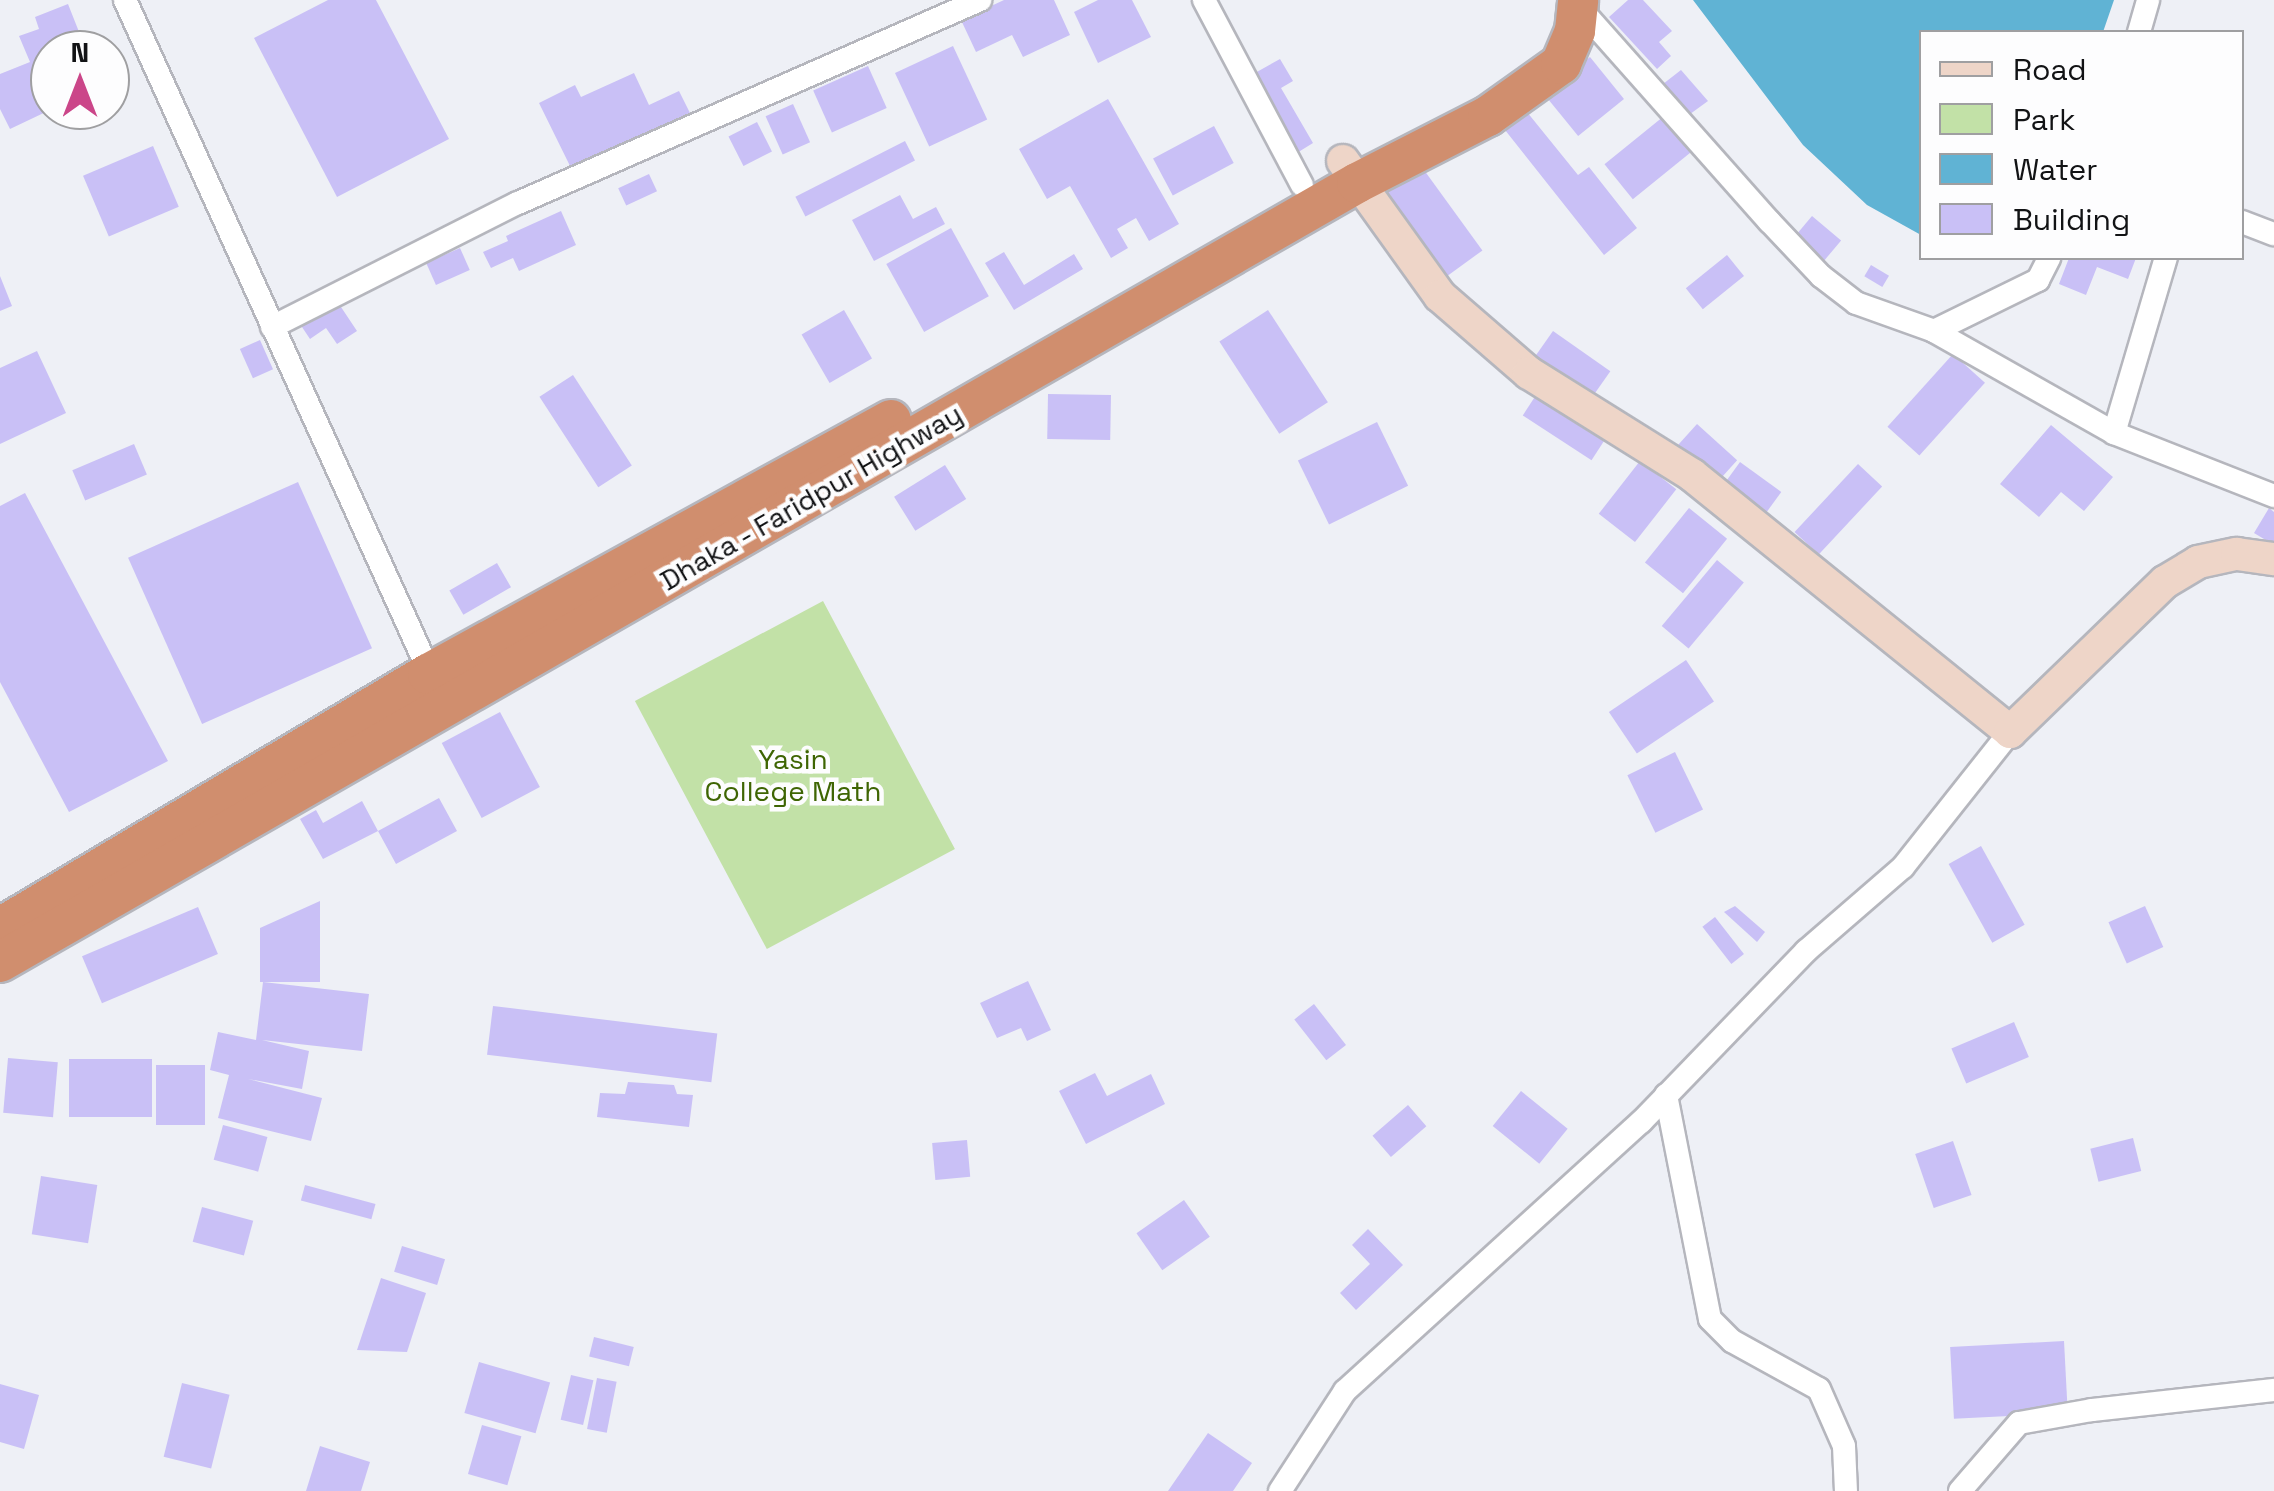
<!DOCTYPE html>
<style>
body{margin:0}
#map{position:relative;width:2274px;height:1491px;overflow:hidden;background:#eef0f6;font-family:"Space Grotesk",sans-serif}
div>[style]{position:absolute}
.green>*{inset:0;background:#c2e1a7;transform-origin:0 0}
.water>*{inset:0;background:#60b3d4}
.building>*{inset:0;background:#c9c0f6;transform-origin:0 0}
.roads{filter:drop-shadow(2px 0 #b5b6bd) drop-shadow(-2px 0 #b5b6bd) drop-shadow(0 2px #b5b6bd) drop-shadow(0 -2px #b5b6bd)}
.minor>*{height:22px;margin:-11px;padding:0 11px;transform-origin:11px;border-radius:11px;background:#fff}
.secondary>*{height:32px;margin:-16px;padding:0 16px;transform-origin:16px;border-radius:16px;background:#eed5c8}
.trunk>*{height:40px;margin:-20px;padding:0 20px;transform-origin:20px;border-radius:20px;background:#d08e6e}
span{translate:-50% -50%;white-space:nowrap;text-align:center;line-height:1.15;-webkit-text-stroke:9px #fdfdfe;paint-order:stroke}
.street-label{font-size:28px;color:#121315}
.park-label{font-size:28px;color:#3e6503}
.legend{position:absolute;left:1919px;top:30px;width:325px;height:230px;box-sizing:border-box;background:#fdfdfe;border:2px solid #9f9fa1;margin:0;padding:12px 18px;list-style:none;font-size:30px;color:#121315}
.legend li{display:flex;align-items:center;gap:20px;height:50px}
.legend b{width:50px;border:2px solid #9f9fa1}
.north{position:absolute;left:30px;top:30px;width:100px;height:100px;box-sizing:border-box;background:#fdfdfe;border:2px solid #9f9fa1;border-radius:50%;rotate:0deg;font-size:28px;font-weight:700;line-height:40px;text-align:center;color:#121315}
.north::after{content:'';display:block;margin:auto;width:35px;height:45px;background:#cb4689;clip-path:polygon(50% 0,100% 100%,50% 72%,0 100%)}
</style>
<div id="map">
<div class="green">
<i style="left:823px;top:601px;width:281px;height:213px;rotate:62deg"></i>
</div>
<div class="water">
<i style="clip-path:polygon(1693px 0,2114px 0,2103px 32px,1922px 32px,1921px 235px,1867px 205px,1803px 145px)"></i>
</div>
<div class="building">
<i style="clip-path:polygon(328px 0,376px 0,449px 139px,337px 197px,254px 38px)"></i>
<i style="clip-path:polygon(1004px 0,1054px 0,1070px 35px,1023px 57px,1012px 35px,976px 52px,961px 20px)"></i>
<i style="clip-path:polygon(1098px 0,1132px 0,1151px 37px,1098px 63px,1074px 12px)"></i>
<i style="clip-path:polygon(1628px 0,1643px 0,1672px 31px,1659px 42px,1671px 56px,1657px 69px,1609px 17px)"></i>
<i style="clip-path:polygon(68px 4px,83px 42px,50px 50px,44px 57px,50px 68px,50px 110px,10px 129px,0 109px,0 74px,30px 62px,19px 36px,39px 29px,35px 17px)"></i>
<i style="left:953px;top:46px;width:81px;height:64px;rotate:65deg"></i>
<i style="left:1590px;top:57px;width:54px;height:59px;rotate:51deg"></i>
<i style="clip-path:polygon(1280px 59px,1293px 81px,1281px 88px,1313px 143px,1292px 156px,1246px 78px)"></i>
<i style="left:868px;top:66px;width:46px;height:60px;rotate:66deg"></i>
<i style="clip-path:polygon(1681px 70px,1708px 101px,1686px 117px,1663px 84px)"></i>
<i style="clip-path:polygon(634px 73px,649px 105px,679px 91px,690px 113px,572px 170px,539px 103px,575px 85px,581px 97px)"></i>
<i style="clip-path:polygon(1108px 99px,1179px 224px,1149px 241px,1136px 218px,1117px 229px,1128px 248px,1111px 258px,1070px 186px,1047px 199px,1019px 149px)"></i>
<i style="left:793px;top:104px;width:42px;height:30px;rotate:66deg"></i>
<i style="clip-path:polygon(1527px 112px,1578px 175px,1589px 167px,1637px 228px,1604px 255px,1505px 130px)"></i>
<i style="left:1669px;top:112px;width:45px;height:83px;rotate:51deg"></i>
<i style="left:757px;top:122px;width:33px;height:32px;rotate:63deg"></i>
<i style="left:1214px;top:126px;width:42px;height:69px;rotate:62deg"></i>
<i style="left:905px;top:141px;width:22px;height:123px;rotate:63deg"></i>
<i style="left:153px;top:146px;width:66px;height:76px;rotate:67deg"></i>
<i style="left:1416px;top:159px;width:113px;height:46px;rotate:54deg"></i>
<i style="left:649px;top:174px;width:19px;height:34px;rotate:65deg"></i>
<i style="clip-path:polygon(900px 195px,913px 219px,936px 207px,945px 224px,874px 261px,852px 220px)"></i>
<i style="clip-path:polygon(561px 211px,576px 245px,519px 271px,513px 258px,491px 268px,483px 252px,508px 241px,506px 236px)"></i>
<i style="left:1812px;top:216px;width:38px;height:32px;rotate:40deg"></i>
<i style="left:951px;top:228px;width:78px;height:74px;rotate:61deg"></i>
<i style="left:460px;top:248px;width:24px;height:37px;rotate:66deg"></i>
<i style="clip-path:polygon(1004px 252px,1024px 285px,1074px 254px,1083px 269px,1014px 310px,985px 263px)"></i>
<i style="left:1727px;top:255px;width:27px;height:53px;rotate:51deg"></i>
<i style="clip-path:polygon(2069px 258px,2136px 258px,2128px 279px,2097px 267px,2086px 295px,2059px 284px)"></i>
<i style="left:1871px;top:265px;width:21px;height:13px;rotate:31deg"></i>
<i style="clip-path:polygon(0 276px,12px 306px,0 311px)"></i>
<i style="clip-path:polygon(337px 301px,357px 331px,337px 344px,326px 328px,310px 339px,300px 324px)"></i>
<i style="left:844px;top:310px;width:56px;height:49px;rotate:60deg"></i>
<i style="left:1268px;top:310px;width:110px;height:58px;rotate:57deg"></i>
<i style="left:1553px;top:331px;width:70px;height:34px;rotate:35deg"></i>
<i style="left:260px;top:340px;width:32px;height:22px;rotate:66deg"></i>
<i style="clip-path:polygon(37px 351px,66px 413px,0 444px,0 368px)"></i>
<i style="left:1953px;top:354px;width:43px;height:98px;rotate:42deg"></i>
<i style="left:573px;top:375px;width:108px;height:40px;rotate:57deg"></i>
<i style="left:1538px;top:392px;width:82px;height:28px;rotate:33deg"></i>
<i style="left:1048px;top:394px;width:63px;height:45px;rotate:1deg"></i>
<i style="left:1377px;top:422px;width:71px;height:88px;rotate:64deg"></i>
<i style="left:1697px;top:424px;width:54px;height:28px;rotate:42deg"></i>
<i style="clip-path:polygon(2051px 425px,2113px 477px,2084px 511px,2061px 492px,2039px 517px,2000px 484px)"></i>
<i style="left:134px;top:444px;width:33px;height:67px;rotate:67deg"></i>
<i style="left:1640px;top:461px;width:46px;height:67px;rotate:38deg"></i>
<i style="left:1740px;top:462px;width:51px;height:29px;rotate:36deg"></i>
<i style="left:1858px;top:464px;width:33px;height:93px;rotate:43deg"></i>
<i style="left:945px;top:465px;width:40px;height:60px;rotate:58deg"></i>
<i style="left:298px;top:482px;width:182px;height:186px;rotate:66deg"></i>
<i style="clip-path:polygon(25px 493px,168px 761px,69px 812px,0 682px,0 506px)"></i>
<i style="left:1689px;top:508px;width:49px;height:70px;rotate:39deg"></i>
<i style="clip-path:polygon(2269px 508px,2274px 512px,2274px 545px,2254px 533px)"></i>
<i style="left:1717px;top:560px;width:35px;height:86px;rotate:40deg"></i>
<i style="left:497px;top:563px;width:28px;height:55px;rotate:60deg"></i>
<i style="left:1686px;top:660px;width:50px;height:93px;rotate:56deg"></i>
<i style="left:500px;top:712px;width:85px;height:66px;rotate:62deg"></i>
<i style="left:1675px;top:752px;width:64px;height:53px;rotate:64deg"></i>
<i style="clip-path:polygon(439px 798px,457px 831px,396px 864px,378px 831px,323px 859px,300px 819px,316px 810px,323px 823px,362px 801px,378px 831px)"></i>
<i style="left:1981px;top:846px;width:90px;height:37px;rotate:61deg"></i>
<i style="clip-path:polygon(320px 901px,320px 982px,260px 982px,260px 928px)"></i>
<i style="clip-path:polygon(1735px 906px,1765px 932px,1757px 942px,1724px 912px)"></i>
<i style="left:2145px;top:906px;width:45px;height:40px;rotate:66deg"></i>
<i style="left:198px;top:907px;width:51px;height:126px;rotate:67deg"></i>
<i style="left:1715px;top:917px;width:47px;height:16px;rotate:52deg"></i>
<i style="clip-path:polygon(1028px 981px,1051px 1030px,1027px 1041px,1021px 1028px,997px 1038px,980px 1003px)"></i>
<i style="clip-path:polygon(263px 982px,369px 994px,362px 1051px,262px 1040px,309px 1051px,302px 1089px,248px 1079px,322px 1098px,311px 1141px,218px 1118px,229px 1075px,210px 1070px,218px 1032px,256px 1040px)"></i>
<i style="left:1314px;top:1004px;width:52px;height:25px;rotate:52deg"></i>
<i style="left:493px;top:1006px;width:226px;height:49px;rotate:7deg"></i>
<i style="left:2014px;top:1022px;width:38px;height:68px;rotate:67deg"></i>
<i style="left:8px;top:1058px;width:50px;height:55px;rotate:5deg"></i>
<i style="left:152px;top:1059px;width:58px;height:83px;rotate:90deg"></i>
<i style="left:205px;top:1065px;width:60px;height:49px;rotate:90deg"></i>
<i style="clip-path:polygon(1095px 1073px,1107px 1096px,1151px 1074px,1165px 1104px,1086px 1144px,1059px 1091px)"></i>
<i style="clip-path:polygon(628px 1082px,674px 1085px,677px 1094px,693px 1095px,689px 1127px,597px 1117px,600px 1093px,625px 1094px)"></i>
<i style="left:1521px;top:1091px;width:60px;height:45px;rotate:39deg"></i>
<i style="left:1408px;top:1105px;width:28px;height:47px;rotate:49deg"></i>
<i style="left:223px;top:1125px;width:46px;height:36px;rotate:15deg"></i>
<i style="left:2133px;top:1138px;width:34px;height:44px;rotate:76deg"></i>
<i style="left:967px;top:1140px;width:37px;height:35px;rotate:85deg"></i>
<i style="left:1953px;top:1141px;width:57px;height:40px;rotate:71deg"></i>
<i style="left:41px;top:1176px;width:57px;height:59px;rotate:9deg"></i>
<i style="left:305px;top:1185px;width:73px;height:16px;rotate:15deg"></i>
<i style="left:1184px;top:1200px;width:45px;height:58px;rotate:55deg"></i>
<i style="left:202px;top:1207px;width:53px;height:36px;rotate:15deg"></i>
<i style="clip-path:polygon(1368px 1229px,1403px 1265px,1356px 1310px,1340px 1293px,1370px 1264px,1352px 1245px)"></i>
<i style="left:402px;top:1246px;width:45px;height:27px;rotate:17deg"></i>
<i style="clip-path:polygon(381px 1278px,426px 1293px,407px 1352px,357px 1350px)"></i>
<i style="left:594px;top:1337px;width:41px;height:20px;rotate:14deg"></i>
<i style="left:2064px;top:1341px;width:72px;height:114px;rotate:87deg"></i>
<i style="left:479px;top:1362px;width:74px;height:53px;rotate:16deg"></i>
<i style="left:571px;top:1375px;width:23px;height:46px;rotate:13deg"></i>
<i style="left:597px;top:1378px;width:20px;height:52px;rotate:11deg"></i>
<i style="left:182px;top:1383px;width:49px;height:76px;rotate:14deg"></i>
<i style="clip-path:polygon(0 1384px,39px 1395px,24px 1449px,0 1442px)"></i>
<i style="left:482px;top:1425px;width:41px;height:51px;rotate:16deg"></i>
<i style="clip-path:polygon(1208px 1433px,1252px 1463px,1233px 1491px,1168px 1491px)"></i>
<i style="clip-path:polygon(320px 1446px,370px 1462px,361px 1491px,306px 1491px)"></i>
</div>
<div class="roads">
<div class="minor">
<i style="left:125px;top:0;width:747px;rotate:65.63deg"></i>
<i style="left:1204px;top:0;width:209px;rotate:62.1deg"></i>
<i style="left:1578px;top:6px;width:288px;rotate:48.4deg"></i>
<i style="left:1769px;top:221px;width:76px;rotate:46.6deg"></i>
<i style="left:1821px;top:276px;width:44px;rotate:37.6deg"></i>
<i style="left:1856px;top:303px;width:83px;rotate:19.7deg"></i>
<i style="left:1934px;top:331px;width:116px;rotate:-26.1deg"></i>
<i style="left:2038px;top:280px;width:25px;rotate:-63deg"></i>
<i style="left:2139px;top:32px;width:33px;rotate:-74deg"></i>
<i style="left:2242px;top:222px;width:34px;rotate:21deg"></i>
<i style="left:272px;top:327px;width:275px;rotate:-26.8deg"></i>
<i style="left:518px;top:203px;width:505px;rotate:-23.72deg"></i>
<i style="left:1934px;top:331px;width:207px;rotate:29.5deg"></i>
<i style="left:2114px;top:433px;width:172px;rotate:21.5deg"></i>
<i style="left:2114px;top:433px;width:183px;rotate:-73.5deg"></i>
<i style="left:1666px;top:1095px;width:228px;rotate:78.9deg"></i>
<i style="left:1710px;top:1319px;width:31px;rotate:45deg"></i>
<i style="left:1732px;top:1341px;width:99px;rotate:28.9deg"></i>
<i style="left:1819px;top:1389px;width:62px;rotate:66.3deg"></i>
<i style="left:1844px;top:1446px;width:45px;rotate:87.5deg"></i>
<i style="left:1280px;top:1491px;width:119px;rotate:-57deg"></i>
<i style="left:1345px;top:1391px;width:400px;rotate:-42.3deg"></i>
<i style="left:1641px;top:1122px;width:238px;rotate:-46deg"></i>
<i style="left:1806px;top:951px;width:128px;rotate:-40.9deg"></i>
<i style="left:1903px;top:867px;width:172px;rotate:-51.6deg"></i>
<i style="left:1960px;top:1491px;width:90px;rotate:-49.1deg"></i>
<i style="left:2019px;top:1423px;width:74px;rotate:-10.1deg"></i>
<i style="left:2092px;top:1410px;width:183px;rotate:-6.3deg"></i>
</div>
<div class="secondary">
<i style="left:1343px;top:161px;width:166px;rotate:54.3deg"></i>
<i style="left:1440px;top:296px;width:118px;rotate:40.9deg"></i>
<i style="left:1529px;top:373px;width:192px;rotate:32deg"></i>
<i style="left:1692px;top:475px;width:409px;rotate:38.9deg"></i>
<i style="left:2010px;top:732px;width:216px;rotate:-44.1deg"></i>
<i style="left:2165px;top:582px;width:39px;rotate:-31deg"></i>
<i style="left:2198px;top:562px;width:40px;rotate:-12deg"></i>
<i style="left:2237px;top:554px;width:37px;rotate:8deg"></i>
</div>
<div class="trunk">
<i style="left:0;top:928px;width:498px;rotate:-30.7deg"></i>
<i style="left:428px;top:674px;width:528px;rotate:-28.75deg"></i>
<i style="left:0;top:962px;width:1565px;rotate:-29.86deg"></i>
<i style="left:1357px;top:183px;width:147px;rotate:-27.1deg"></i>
<i style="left:1488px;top:116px;width:90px;rotate:-35.5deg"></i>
<i style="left:1561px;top:64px;width:36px;rotate:-67deg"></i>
<i style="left:1575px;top:31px;width:31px;rotate:-84deg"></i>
</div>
</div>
<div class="street-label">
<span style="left:811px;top:497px;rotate:-30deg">Dhaka - Faridpur Highway</span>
</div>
<div class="park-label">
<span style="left:793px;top:775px">Yasin<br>College Math</span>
</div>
<ul class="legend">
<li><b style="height:12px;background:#eed5c8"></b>Road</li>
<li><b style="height:28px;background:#c2e1a7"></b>Park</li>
<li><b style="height:28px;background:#60b3d4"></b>Water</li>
<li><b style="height:28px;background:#c9c0f6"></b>Building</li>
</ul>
<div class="north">N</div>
</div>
